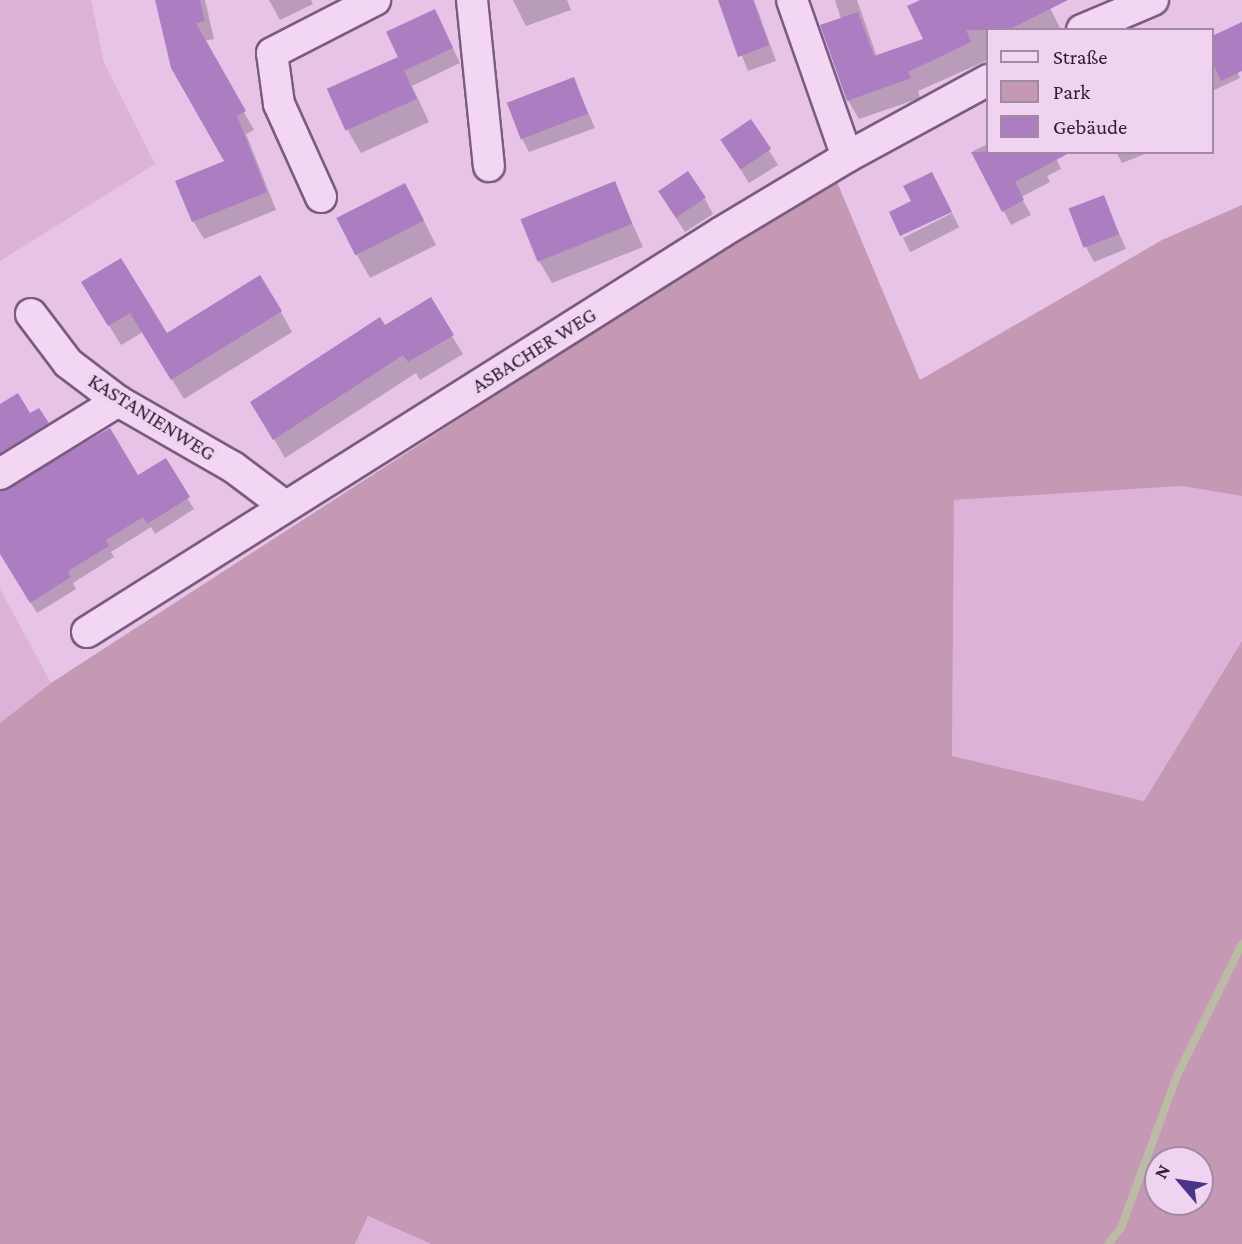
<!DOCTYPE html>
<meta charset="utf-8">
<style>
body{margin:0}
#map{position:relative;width:1242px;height:1244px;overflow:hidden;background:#e7c3e8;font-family:"Crimson Pro",serif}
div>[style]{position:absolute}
.farmland>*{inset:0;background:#ddb2d8}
.green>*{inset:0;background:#c599b4}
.shadow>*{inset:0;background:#0003;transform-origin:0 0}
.stream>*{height:8px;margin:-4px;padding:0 4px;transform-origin:4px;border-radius:4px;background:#bcbba5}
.building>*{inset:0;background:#ad7dc2;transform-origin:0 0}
.roads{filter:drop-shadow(2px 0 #795c80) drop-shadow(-2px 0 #795c80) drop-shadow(0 2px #795c80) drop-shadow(0 -2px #795c80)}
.minor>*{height:30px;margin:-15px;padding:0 15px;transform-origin:15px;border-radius:15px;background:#f3d5f4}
span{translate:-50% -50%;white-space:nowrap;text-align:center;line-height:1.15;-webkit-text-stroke:7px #f0d2f1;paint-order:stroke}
.street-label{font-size:21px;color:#2d1e32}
.legend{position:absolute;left:986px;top:28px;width:228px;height:126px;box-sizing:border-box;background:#f0d2f1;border:2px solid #a28aa5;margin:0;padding:9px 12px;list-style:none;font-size:21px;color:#2d1e32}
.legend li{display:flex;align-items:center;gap:14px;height:35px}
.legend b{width:35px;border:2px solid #a28aa5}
.north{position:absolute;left:1144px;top:1146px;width:70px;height:70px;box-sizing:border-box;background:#f0d2f1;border:2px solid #a28aa5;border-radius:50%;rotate:299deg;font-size:19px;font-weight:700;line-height:28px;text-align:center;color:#2d1e32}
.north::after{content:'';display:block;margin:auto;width:24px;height:32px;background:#4a3388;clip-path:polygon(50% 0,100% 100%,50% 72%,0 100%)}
</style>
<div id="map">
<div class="farmland">
<i style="clip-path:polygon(0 0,91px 0,104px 63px,155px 164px,0 261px)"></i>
<i style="clip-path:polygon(1182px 486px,1242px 496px,1242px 641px,1144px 801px,952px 757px,953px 500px)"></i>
<i style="clip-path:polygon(0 589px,51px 683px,0 723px)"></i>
<i style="clip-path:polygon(368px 1216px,431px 1244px,355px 1244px)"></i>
</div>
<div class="green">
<i style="clip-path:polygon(evenodd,837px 182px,920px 380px,1162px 240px,1242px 205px,1242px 496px,1182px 486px,954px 500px,952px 756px,1144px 801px,1242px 641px,1242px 1244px,431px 1244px,368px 1216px,355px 1244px,0 1244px,0 723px,51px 683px,723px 248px,837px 182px,1158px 1160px,1200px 1160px,1200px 1202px,1158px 1202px,1158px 1160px)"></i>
</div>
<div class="shadow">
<i style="clip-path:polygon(157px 0,205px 0,214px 39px,204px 41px,254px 130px,246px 134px,276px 210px,204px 239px,193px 221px,226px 162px)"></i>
<i style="clip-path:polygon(269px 0,311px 0,313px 4px,280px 20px)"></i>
<i style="clip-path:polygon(513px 0,567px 0,571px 10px,526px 26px)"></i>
<i style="clip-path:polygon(720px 0,754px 0,776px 61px,748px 71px)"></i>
<i style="clip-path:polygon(835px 0,857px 0,877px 57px,925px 40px,924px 0,1046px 0,1060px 28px,988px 30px,988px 60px,918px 91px,920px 98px,859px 119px,848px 100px,841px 19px)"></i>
<i style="clip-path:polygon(435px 11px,460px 63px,412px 86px,429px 122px,361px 153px,348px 131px)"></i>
<i style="clip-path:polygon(1242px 24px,1242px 68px,1236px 70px,1240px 78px,1212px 91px,1212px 38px)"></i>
<i style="clip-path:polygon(573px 79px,595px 128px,529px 152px,521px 137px)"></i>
<i style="clip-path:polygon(751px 121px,778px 165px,749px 183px,731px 154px)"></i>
<i style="clip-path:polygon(988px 144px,988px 152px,1053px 152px,1061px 169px,1047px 176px,1050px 182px,1021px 197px,1031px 215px,1011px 225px,973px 151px)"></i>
<i style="clip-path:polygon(1116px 152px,1150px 152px,1122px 163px)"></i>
<i style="clip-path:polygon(614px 183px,643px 247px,552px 283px,539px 261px)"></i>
<i style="clip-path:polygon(1103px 197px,1126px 249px,1094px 262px,1086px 247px)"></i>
<i style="clip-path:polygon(705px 199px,713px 214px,685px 232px,668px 206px)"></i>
<i style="clip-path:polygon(417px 207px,436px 245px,370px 278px,357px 255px)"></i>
<i style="left:952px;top:213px;width:16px;height:55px;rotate:63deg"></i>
<i style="clip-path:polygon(83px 283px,166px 336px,281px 312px,292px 332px,184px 399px,143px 332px,121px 345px)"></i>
<i style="clip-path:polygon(430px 300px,463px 354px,420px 380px,416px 373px,285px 458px,252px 402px)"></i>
<i style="clip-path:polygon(0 406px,30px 416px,38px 410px,53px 435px,0 470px)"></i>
<i style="clip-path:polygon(165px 461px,194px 509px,155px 534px,151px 527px,111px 552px,114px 557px,73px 583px,76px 589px,37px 613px,8px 564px,0 538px,0 491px,137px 478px)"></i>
</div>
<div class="stream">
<i style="left:1108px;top:1244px;width:21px;rotate:-51deg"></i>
<i style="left:1121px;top:1228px;width:162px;rotate:-69.8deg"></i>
<i style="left:1177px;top:1076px;width:147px;rotate:-63.8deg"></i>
</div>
<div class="building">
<i style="clip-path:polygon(155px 0,200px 0,205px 21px,196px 23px,246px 111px,237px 116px,267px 192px,192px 222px,175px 181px,224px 161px,171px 68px)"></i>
<i style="clip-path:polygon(718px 0,753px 0,769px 45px,738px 57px)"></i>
<i style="clip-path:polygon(920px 0,1068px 0,1008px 30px,966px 30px,971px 42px,908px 72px,911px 78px,847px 101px,820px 25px,858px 12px,874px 56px,923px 39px,907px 6px)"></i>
<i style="left:435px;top:9px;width:43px;height:54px;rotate:65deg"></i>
<i style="clip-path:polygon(1242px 22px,1242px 71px,1221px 81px,1212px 61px,1212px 36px)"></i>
<i style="left:398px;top:57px;width:46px;height:78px;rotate:66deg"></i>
<i style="left:574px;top:77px;width:39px;height:72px;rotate:69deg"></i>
<i style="left:751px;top:119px;width:36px;height:37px;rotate:56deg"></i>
<i style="clip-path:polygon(971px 152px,1071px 152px,1015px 182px,1024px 200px,1002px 212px)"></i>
<i style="left:688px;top:171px;width:32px;height:36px;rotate:56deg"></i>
<i style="clip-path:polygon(932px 172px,952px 212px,900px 236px,889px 212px,911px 201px,903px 186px)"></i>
<i style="left:615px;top:181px;width:46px;height:102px;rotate:68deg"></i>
<i style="left:405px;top:183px;width:42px;height:77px;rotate:63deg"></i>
<i style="left:1104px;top:195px;width:42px;height:38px;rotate:69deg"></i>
<i style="clip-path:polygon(121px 258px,167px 333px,260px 275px,282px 311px,171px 380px,130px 313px,108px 326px,81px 282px)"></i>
<i style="clip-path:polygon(431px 297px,454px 335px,408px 362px,403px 355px,273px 440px,250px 402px,380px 317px,385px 325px)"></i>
<i style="clip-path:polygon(18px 393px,30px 413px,39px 408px,49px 423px,0 453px,0 404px)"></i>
<i style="clip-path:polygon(110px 428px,138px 475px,166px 458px,190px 497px,147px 524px,143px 517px,106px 540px,109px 546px,68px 571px,71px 577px,30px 603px,0 554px,0 491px)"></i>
</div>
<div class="roads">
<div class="minor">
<i style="left:472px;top:0;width:167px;rotate:84.2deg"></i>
<i style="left:792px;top:0;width:166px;rotate:70.7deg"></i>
<i style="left:1082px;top:30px;width:77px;rotate:-22.9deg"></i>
<i style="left:321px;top:197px;width:102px;rotate:-114.3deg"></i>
<i style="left:279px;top:104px;width:51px;rotate:-97.8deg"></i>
<i style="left:272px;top:53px;width:116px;rotate:-27.2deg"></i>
<i style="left:31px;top:314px;width:61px;rotate:52.9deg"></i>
<i style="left:68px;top:363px;width:63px;rotate:37.2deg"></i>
<i style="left:118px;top:401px;width:133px;rotate:29.9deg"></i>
<i style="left:233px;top:467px;width:65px;rotate:36.9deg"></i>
<i style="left:0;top:474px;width:139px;rotate:-31.7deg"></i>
<i style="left:87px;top:632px;width:750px;rotate:-32.21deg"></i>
<i style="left:722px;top:232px;width:146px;rotate:-31deg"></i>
<i style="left:847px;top:157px;width:161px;rotate:-28.6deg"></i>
</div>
</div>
<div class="street-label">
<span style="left:534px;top:350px;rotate:-32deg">ASBACHER WEG</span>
<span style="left:152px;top:417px;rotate:32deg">KASTANIENWEG</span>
</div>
<ul class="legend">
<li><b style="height:9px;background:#f3d5f4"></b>Straße</li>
<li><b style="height:19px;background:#c599b4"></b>Park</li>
<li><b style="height:19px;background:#ad7dc2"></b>Gebäude</li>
</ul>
<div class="north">N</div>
</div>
